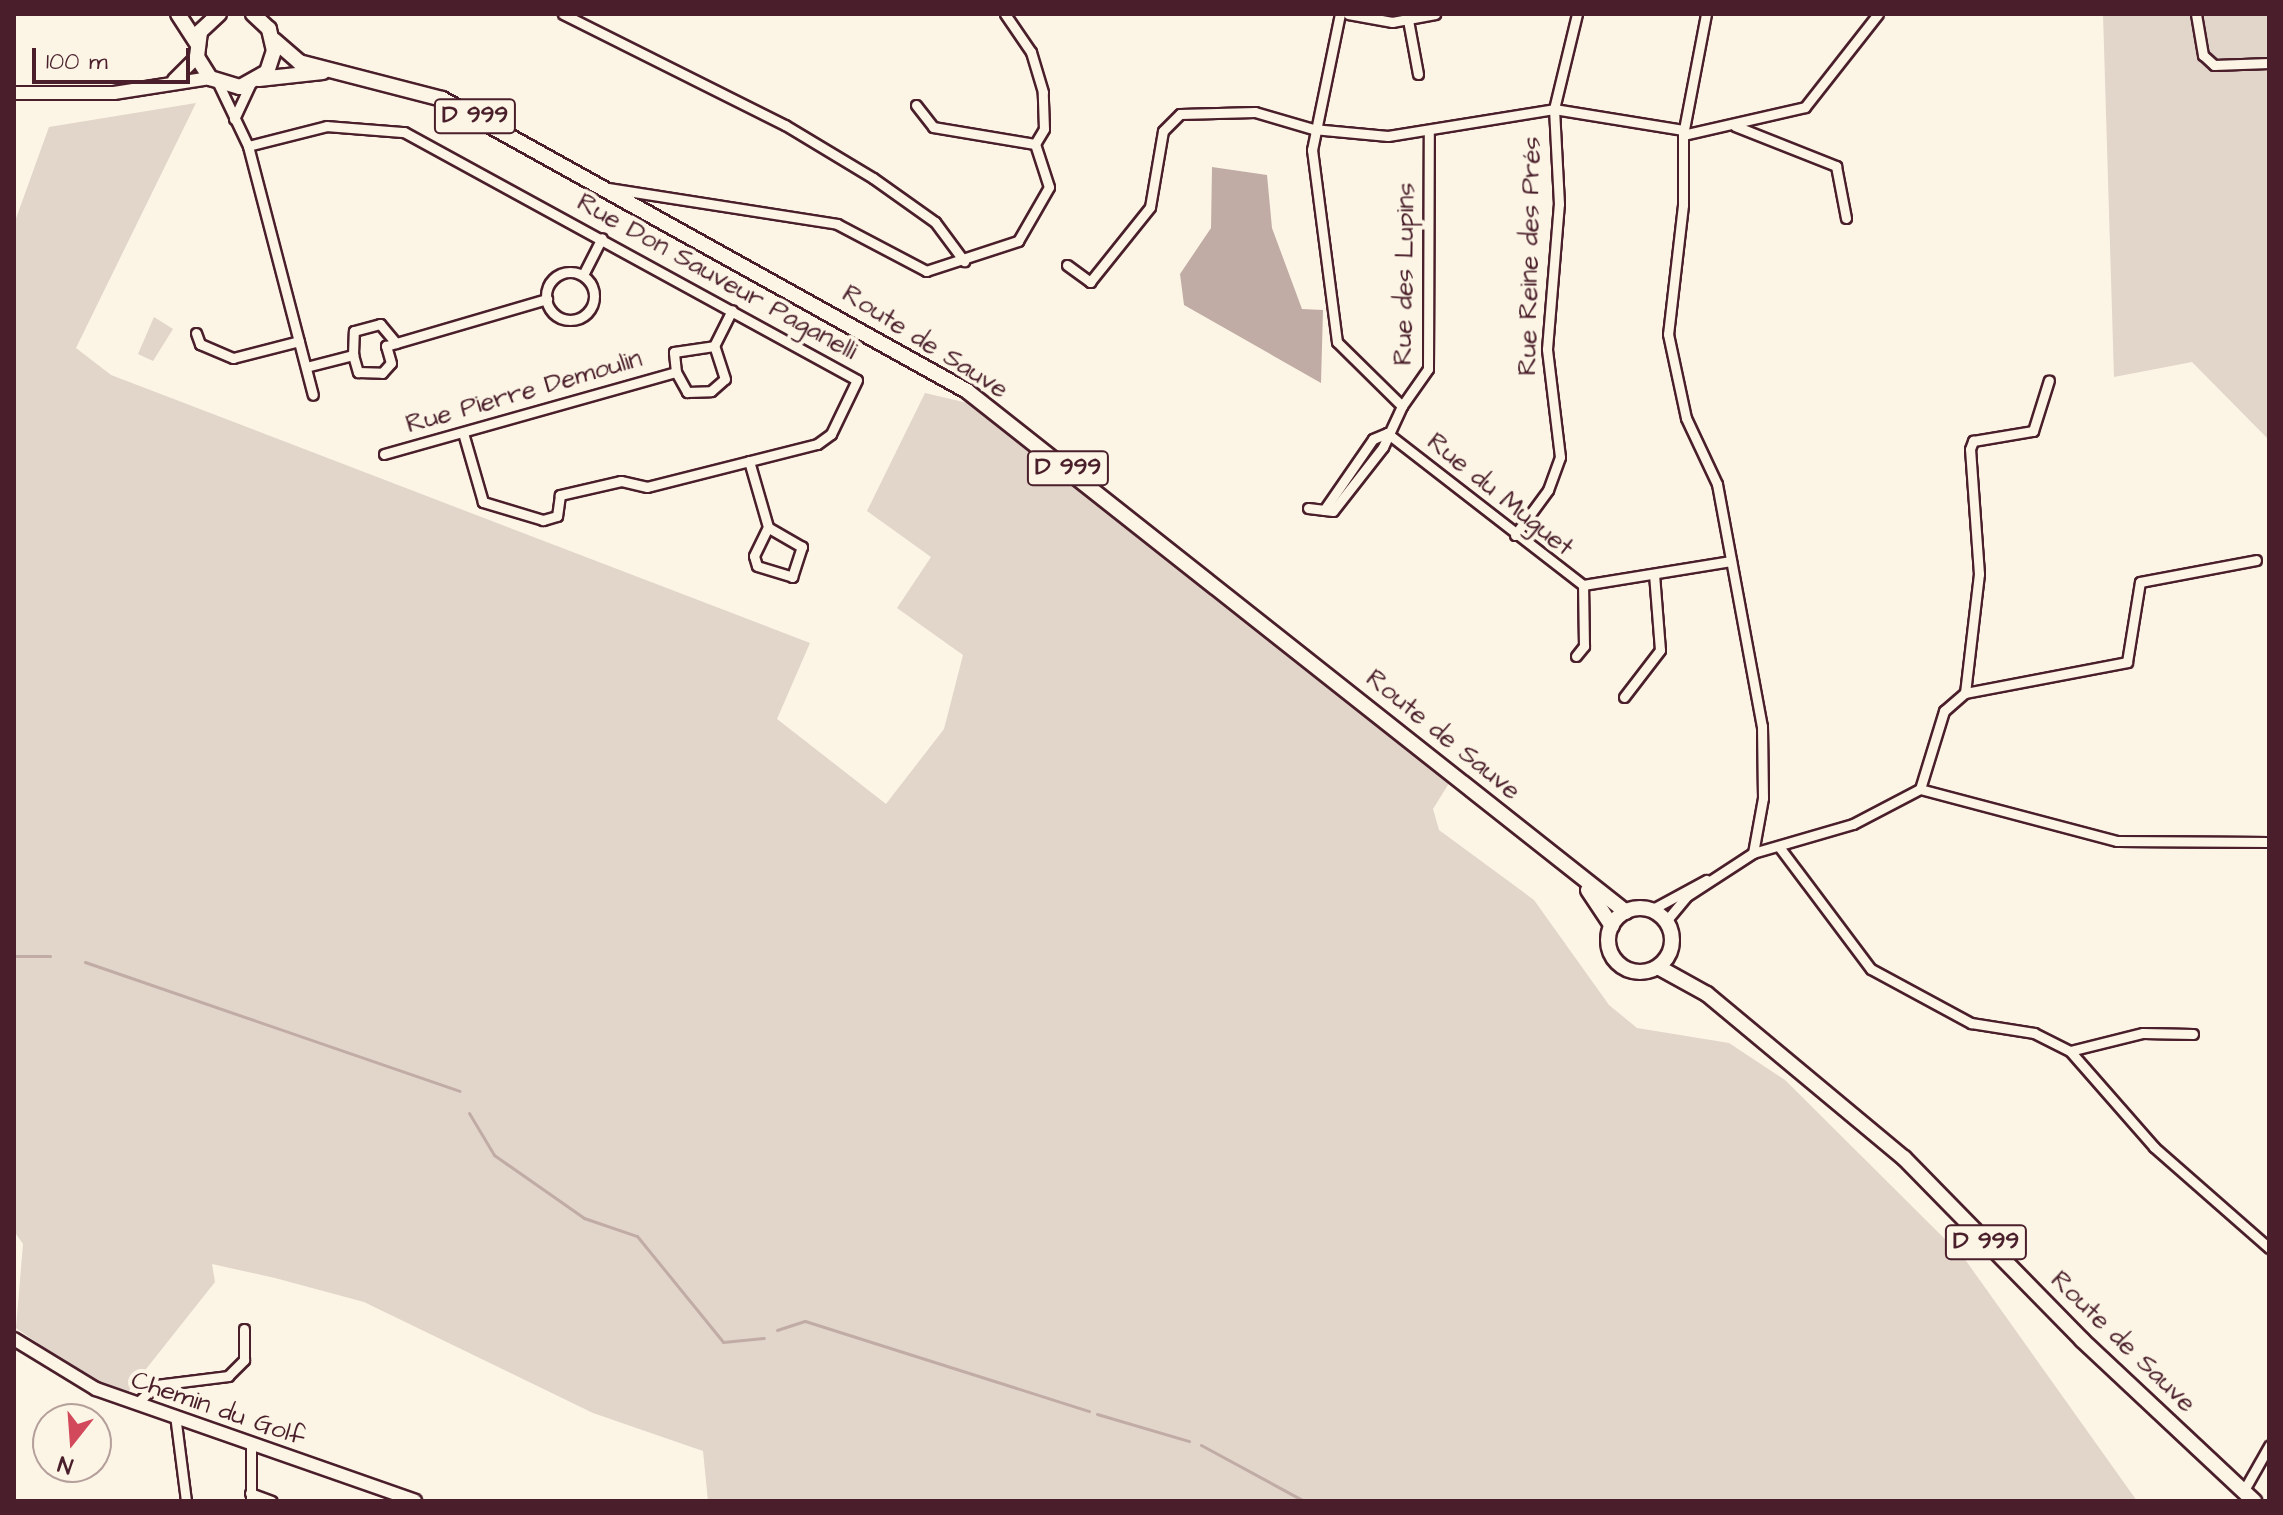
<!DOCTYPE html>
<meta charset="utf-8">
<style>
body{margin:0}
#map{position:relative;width:2283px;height:1515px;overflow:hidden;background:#fcf5e5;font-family:"Architects Daughter",sans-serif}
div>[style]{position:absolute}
.green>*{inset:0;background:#e2d5ca}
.water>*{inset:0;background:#c0aca5}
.stream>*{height:3px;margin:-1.5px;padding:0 1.5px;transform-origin:1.5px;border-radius:1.5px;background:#c0aca5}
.roads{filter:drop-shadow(2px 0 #4a1f2b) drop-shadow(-2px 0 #4a1f2b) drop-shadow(0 2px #4a1f2b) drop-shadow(0 -2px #4a1f2b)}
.street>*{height:9px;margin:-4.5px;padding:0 4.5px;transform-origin:4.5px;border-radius:4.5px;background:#fcf5e5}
.street>.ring{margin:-4.5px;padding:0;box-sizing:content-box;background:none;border:9px solid #fcf5e5;border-radius:50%}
.secondary>*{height:12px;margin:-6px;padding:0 6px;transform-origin:6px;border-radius:6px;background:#fcf5e5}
.primary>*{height:14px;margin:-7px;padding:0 7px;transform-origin:7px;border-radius:7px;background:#fcf5e5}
.primary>.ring{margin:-7px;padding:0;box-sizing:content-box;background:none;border:14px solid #fcf5e5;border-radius:50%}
span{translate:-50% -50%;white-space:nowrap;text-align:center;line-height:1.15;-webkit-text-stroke:8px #fcf5e5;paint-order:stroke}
.shield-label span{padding:2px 6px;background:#fcf5e5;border:2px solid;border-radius:6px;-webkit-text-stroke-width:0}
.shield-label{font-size:24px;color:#4a1f2b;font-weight:700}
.street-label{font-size:26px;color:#4a1f2b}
.frame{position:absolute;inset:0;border:16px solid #4a1f2b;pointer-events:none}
.north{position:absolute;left:32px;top:1403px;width:80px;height:80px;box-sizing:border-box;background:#fcf5e5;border:2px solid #b59f9b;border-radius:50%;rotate:197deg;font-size:22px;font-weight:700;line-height:32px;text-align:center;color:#4a1f2b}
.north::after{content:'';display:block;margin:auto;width:28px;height:36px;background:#d1495b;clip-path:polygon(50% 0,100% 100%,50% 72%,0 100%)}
.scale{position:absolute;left:32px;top:48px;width:158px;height:36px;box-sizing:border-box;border:4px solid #4a1f2b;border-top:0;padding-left:10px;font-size:24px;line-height:28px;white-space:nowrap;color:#4a1f2b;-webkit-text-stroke:6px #fcf5e5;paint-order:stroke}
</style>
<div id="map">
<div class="green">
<i style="clip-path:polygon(2103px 14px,2269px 14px,2269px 440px,2192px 362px,2114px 377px)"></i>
<i style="clip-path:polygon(196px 103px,76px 348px,111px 375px,810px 643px,777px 719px,886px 804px,944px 729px,963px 655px,897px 608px,931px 557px,867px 511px,925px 393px,972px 404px,1451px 780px,1433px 809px,1439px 830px,1534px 900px,1609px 1005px,1637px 1028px,1729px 1043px,1785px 1080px,1964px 1258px,2137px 1501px,708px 1501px,703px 1451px,593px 1413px,364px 1302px,275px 1278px,212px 1264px,215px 1282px,127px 1393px,95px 1383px,16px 1328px,23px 1244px,14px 1231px,14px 224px,49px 127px)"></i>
<i style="clip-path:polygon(154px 317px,173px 329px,153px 361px,138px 354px)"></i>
</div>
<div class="water">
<i style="clip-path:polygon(1212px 167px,1267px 175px,1272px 228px,1302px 309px,1323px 310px,1321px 383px,1184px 305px,1180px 274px,1211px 228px)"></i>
</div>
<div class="stream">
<i style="left:14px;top:956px;width:36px"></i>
<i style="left:85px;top:962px;width:396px;rotate:19deg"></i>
<i style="left:469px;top:1113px;width:49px;rotate:59.2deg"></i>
<i style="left:494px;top:1155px;width:110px;rotate:35deg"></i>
<i style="left:584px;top:1218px;width:56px;rotate:18.8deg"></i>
<i style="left:637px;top:1236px;width:136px;rotate:50.9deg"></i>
<i style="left:723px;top:1342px;width:41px;rotate:-5.6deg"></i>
<i style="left:777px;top:1330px;width:29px;rotate:-18deg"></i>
<i style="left:805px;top:1321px;width:298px;rotate:17.6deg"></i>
<i style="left:1097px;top:1414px;width:96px;rotate:16.4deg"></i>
<i style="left:1201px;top:1445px;width:117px;rotate:28.5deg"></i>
</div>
<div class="roads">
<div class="street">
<i style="left:563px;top:14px;width:248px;rotate:26.6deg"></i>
<i style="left:785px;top:125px;width:103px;rotate:31.1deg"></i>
<i style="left:873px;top:178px;width:76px;rotate:35.4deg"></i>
<i style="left:935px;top:222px;width:49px;rotate:53.4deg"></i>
<i style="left:1348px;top:14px;width:45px;rotate:10.3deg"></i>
<i style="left:1392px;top:22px;width:44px;rotate:-10.5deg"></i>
<i style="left:1706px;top:14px;width:123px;rotate:100.8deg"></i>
<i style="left:1683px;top:135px;width:70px;rotate:90deg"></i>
<i style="left:1683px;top:205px;width:130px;rotate:96.6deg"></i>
<i style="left:1668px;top:334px;width:86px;rotate:77.9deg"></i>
<i style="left:1686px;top:418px;width:73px;rotate:64.8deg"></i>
<i style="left:1717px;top:484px;width:246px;rotate:79.5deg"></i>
<i style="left:1762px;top:726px;width:72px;rotate:89.2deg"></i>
<i style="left:1763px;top:798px;width:56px;rotate:100.3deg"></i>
<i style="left:2196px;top:14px;width:42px;rotate:80.3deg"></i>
<i style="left:2203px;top:55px;width:15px;rotate:42deg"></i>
<i style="left:2214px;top:65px;width:55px;rotate:-2.1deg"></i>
<i style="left:1408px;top:20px;width:55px;rotate:79.5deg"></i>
<i style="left:218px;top:83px;width:70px;rotate:64.5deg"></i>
<i style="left:248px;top:146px;width:257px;rotate:75.4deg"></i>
<i style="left:916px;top:105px;width:28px;rotate:52deg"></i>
<i style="left:933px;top:127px;width:103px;rotate:9.5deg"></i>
<i style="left:234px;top:119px;width:38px;rotate:-65deg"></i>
<i style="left:1735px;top:126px;width:109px;rotate:21.6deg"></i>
<i style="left:1836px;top:166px;width:53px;rotate:79.1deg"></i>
<i style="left:1683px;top:135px;width:125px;rotate:-12.9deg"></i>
<i style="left:1805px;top:107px;width:118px;rotate:-51.9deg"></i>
<i style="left:248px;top:146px;width:81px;rotate:-14.2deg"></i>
<i style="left:327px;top:126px;width:77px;rotate:4.5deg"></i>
<i style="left:404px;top:132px;width:516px;rotate:28.7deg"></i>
<i style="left:857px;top:380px;width:60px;rotate:115.7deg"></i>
<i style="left:831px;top:434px;width:17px;rotate:144deg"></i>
<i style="left:817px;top:444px;width:175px;rotate:165.8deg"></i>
<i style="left:647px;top:487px;width:27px;rotate:-167deg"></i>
<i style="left:621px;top:481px;width:63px;rotate:167.1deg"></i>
<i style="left:560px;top:495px;width:21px;rotate:98deg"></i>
<i style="left:557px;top:516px;width:15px;rotate:164deg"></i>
<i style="left:543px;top:520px;width:63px;rotate:-163.3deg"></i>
<i style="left:483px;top:502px;width:69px;rotate:-106.1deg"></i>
<i style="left:608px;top:188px;width:232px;rotate:8.9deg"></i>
<i style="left:837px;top:224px;width:101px;rotate:27.8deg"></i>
<i style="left:926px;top:271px;width:97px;rotate:-18.1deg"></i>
<i style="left:1018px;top:241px;width:62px;rotate:-60.1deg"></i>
<i style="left:1049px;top:187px;width:45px;rotate:-108deg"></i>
<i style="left:1035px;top:144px;width:17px;rotate:-59deg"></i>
<i style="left:1044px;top:129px;width:37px;rotate:-92deg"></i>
<i style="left:1043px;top:92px;width:42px;rotate:-106.7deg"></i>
<i style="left:1031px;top:52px;width:46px;rotate:-124.4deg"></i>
<i style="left:1067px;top:265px;width:29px;rotate:36deg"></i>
<i style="left:1090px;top:282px;width:96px;rotate:-51.3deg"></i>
<i style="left:1150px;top:207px;width:77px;rotate:-80.3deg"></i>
<i style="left:1163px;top:131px;width:24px;rotate:-45deg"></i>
<i style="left:1180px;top:114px;width:75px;rotate:-1.5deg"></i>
<i style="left:1255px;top:112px;width:60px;rotate:16.3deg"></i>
<i style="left:1313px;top:129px;width:75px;rotate:5.3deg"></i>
<i style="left:1388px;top:136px;width:168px;rotate:-9.2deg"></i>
<i style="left:1554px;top:109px;width:131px;rotate:9.2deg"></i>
<i class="ring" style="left:546px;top:272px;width:39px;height:39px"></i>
<i style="left:584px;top:273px;width:39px;rotate:-63deg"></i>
<i style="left:196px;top:333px;width:12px;rotate:70deg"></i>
<i style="left:200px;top:344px;width:36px;rotate:23deg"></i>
<i style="left:233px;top:358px;width:68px;rotate:-14.4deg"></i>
<i style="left:353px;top:355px;width:24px;rotate:-88deg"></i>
<i style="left:354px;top:331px;width:27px;rotate:-15deg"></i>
<i style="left:380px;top:324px;width:25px;rotate:50deg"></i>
<i style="left:306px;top:367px;width:49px;rotate:-14.3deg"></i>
<i style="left:353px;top:355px;width:18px;rotate:74deg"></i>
<i style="left:358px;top:372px;width:24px;rotate:2deg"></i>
<i style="left:382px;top:373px;width:13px;rotate:-48deg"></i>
<i style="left:391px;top:363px;width:18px;rotate:-106deg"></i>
<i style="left:386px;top:346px;width:168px;rotate:-16.3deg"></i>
<i style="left:676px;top:372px;width:23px;rotate:61deg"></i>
<i style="left:687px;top:392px;width:24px;rotate:-2deg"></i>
<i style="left:711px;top:391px;width:18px;rotate:-41deg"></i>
<i style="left:725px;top:379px;width:35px;rotate:-108deg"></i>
<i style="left:714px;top:346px;width:40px;rotate:-63.4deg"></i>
<i style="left:1402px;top:406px;width:45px;rotate:-54.9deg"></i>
<i style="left:1428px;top:369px;width:235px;rotate:-89.8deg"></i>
<i style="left:1387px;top:433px;width:248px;rotate:37.8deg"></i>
<i style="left:1583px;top:585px;width:150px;rotate:-9.2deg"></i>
<i style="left:384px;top:454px;width:303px;rotate:-15.7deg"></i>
<i style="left:676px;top:372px;width:20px;rotate:-96deg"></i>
<i style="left:674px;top:352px;width:40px;rotate:-8.5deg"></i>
<i style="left:749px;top:461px;width:69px;rotate:73.9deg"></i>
<i style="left:768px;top:527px;width:32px;rotate:116deg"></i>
<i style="left:754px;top:556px;width:10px;rotate:73deg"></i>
<i style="left:757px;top:566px;width:37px;rotate:17deg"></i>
<i style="left:792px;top:577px;width:32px;rotate:-72deg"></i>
<i style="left:802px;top:547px;width:39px;rotate:-150deg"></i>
<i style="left:1308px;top:508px;width:25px;rotate:7deg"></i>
<i style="left:1333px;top:511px;width:81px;rotate:-52deg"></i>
<i style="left:1383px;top:447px;width:45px;rotate:-65.1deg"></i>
<i style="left:1402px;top:406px;width:91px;rotate:-135.4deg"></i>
<i style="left:1337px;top:342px;width:194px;rotate:-97.4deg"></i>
<i style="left:1312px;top:150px;width:139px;rotate:-78.4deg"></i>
<i style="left:1324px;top:510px;width:86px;rotate:-55.4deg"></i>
<i style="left:1373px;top:439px;width:15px;rotate:-23deg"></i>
<i style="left:1515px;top:535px;width:56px;rotate:-53.7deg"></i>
<i style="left:1548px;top:490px;width:35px;rotate:-70deg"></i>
<i style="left:1560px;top:457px;width:109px;rotate:-96.9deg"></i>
<i style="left:1547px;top:349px;width:145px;rotate:-85.3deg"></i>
<i style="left:1559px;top:204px;width:95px;rotate:-93deg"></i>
<i style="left:1554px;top:109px;width:98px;rotate:-76.4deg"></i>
<i style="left:1576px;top:656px;width:13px;rotate:-51deg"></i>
<i style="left:1584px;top:646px;width:61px;rotate:-90.9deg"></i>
<i style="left:1965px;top:693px;width:120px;rotate:-83.3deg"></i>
<i style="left:1979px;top:574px;width:125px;rotate:-94.1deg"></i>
<i style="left:1970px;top:449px;width:9px;rotate:-69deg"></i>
<i style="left:1973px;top:441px;width:61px;rotate:-9.5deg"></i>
<i style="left:2033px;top:431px;width:53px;rotate:-72.6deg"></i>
<i style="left:1624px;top:697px;width:59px;rotate:-52.5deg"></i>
<i style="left:1660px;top:650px;width:76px;rotate:-94.5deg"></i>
<i style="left:1920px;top:789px;width:82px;rotate:-72.9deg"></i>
<i style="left:1944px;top:711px;width:28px;rotate:-41deg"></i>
<i style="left:1965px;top:693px;width:165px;rotate:-10.8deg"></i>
<i style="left:2127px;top:662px;width:81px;rotate:-80.8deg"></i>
<i style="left:2140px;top:582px;width:118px;rotate:-10.7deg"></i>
<i style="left:1780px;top:848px;width:151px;rotate:53.1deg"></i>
<i style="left:1871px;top:969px;width:114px;rotate:28.4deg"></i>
<i style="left:1971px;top:1023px;width:64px;rotate:9deg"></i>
<i style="left:2034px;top:1033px;width:40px;rotate:26.6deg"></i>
<i style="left:2070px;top:1051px;width:128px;rotate:48.8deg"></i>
<i style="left:2154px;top:1147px;width:153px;rotate:41.3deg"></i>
<i style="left:1651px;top:910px;width:63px;rotate:-28.6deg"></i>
<i style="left:1666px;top:921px;width:33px;rotate:-50deg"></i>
<i style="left:1687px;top:896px;width:79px;rotate:-33.1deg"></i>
<i style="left:1753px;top:853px;width:104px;rotate:-16.2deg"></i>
<i style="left:1853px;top:824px;width:76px;rotate:-27.6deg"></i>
<i style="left:1920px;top:789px;width:204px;rotate:14.8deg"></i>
<i style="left:2117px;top:841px;width:152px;rotate:0.4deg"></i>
<i style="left:2070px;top:1051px;width:75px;rotate:-13.9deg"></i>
<i style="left:2143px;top:1033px;width:50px;rotate:1.1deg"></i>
<i style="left:138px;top:1402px;width:25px;rotate:-43deg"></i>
<i style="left:156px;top:1385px;width:73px;rotate:-7.1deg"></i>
<i style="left:228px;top:1376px;width:23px;rotate:-45deg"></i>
<i style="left:244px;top:1360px;width:31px;rotate:-90deg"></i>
<i style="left:175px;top:1415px;width:87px;rotate:82.7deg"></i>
<i style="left:251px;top:1445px;width:56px;rotate:90deg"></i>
<i style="left:2244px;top:1490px;width:51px;rotate:-60.4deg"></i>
<i style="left:250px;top:1493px;width:23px;rotate:20deg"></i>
</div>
<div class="secondary">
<i style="left:174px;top:80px;width:33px;rotate:-45deg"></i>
<i style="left:14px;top:93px;width:100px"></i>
<i style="left:114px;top:93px;width:97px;rotate:-8.9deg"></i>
<i style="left:14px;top:1339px;width:96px;rotate:31.4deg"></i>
<i style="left:96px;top:1389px;width:338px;rotate:19.3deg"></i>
</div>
<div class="primary">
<i style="left:178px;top:14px;width:35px;rotate:57deg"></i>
<i style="left:219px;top:14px;width:26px;rotate:137deg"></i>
<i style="left:200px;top:32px;width:25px;rotate:97deg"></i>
<i style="left:197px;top:57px;width:25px;rotate:58deg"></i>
<i style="left:210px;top:78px;width:31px;rotate:17deg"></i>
<i style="left:240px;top:87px;width:31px;rotate:-29deg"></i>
<i style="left:267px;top:72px;width:22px;rotate:-72deg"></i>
<i style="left:274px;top:51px;width:23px;rotate:-103deg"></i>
<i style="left:269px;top:29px;width:22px;rotate:-137deg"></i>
<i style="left:274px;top:40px;width:33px;rotate:41deg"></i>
<i style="left:299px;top:62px;width:148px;rotate:14.5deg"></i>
<i style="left:442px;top:99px;width:601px;rotate:29.08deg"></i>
<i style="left:967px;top:391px;width:840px;rotate:38.33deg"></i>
<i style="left:259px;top:79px;width:64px;rotate:-6.2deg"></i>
<i style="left:1588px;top:890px;width:43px;rotate:56.3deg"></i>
<i class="ring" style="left:1608px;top:908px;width:50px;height:50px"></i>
<i style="left:1658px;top:967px;width:56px;rotate:28.9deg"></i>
<i style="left:1707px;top:994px;width:256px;rotate:39.8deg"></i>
<i style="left:1904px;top:1158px;width:255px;rotate:45.6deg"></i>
<i style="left:2082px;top:1340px;width:236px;rotate:43.1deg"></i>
</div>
</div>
<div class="shield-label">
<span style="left:475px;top:116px">D 999</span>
<span style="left:1068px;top:468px">D 999</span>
<span style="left:1986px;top:1242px">D 999</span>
</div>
<div class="street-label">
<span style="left:1530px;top:256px;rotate:-89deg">Rue Reine des Prés</span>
<span style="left:1405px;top:274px;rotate:-89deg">Rue des Lupins</span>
<span style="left:717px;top:277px;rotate:29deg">Rue Don Sauveur Paganelli</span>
<span style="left:925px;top:342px;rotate:32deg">Route de Sauve</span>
<span style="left:524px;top:392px;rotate:-16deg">Rue Pierre Demoulin</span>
<span style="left:1500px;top:495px;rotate:39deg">Rue du Muguet</span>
<span style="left:1443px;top:735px;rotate:39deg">Route de Sauve</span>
<span style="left:2123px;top:1342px;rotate:44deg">Route de Sauve</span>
<span style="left:218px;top:1409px;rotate:19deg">Chemin du Golf</span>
</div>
<div class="frame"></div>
<div class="north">N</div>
<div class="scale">100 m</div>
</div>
